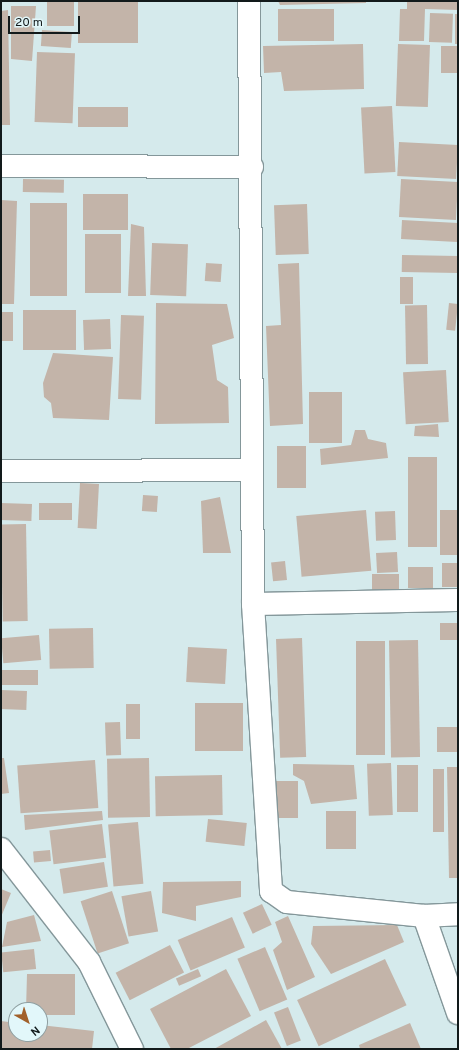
<!DOCTYPE html>
<style>
body{margin:0}
#map{position:relative;width:459px;height:1050px;overflow:hidden;background:#d5eaec;font-family:Overpass,sans-serif}
div>[style]{position:absolute}
.building>*{inset:0;background:#c3b4a9;transform-origin:0 0}
.roads{filter:drop-shadow(1px 0 #84979a) drop-shadow(-1px 0 #84979a) drop-shadow(0 1px #84979a) drop-shadow(0 -1px #84979a)}
.street>*{height:22px;margin:-11px;padding:0 11px;transform-origin:11px;border-radius:11px;background:#fff}
span{translate:-50% -50%;white-space:nowrap;text-align:center;line-height:1.15;-webkit-text-stroke:3.5px #e2f7fa;paint-order:stroke}
.frame{position:absolute;inset:0;border:2px solid #121a1b;pointer-events:none}
.north{position:absolute;left:8px;top:1002px;width:40px;height:40px;box-sizing:border-box;background:#e2f7fa;border:1px solid #8f9fa1;border-radius:50%;rotate:141deg;font-size:11px;font-weight:700;line-height:16px;text-align:center;color:#121a1b}
.north::after{content:'';display:block;margin:auto;width:14px;height:18px;background:#a1612b;clip-path:polygon(50% 0,100% 100%,50% 72%,0 100%)}
.scale{position:absolute;left:8px;top:16px;width:72px;height:18px;box-sizing:border-box;border:2px solid #121a1b;border-top:0;padding-left:5px;font-size:12px;line-height:14px;white-space:nowrap;color:#121a1b;-webkit-text-stroke:3px #e2f7fa;paint-order:stroke}
</style>
<div id="map">
<div class="building">
<i style="left:47px;top:1px;width:27px;height:25px"></i>
<i style="left:78px;top:1px;width:60px;height:42px"></i>
<i style="clip-path:polygon(278px 1px,366px 1px,366px 3px,280px 5px)"></i>
<i style="clip-path:polygon(407px 1px,458px 1px,458px 10px,425px 9px,424px 41px,399px 41px,400px 9px,407px 9px)"></i>
<i style="clip-path:polygon(11px 6px,36px 6px,32px 61px,11px 59px)"></i>
<i style="left:334px;top:9px;width:32px;height:56px;rotate:90deg"></i>
<i style="clip-path:polygon(8px 10px,10px 125px,1px 125px,1px 11px)"></i>
<i style="left:430px;top:13px;width:23px;height:29px;rotate:2deg"></i>
<i style="left:455px;top:14px;width:3px;height:30px"></i>
<i style="left:42px;top:30px;width:30px;height:16px;rotate:4deg"></i>
<i style="clip-path:polygon(363px 44px,364px 89px,284px 91px,281px 72px,264px 73px,263px 46px)"></i>
<i style="left:398px;top:44px;width:32px;height:62px;rotate:2deg"></i>
<i style="left:441px;top:46px;width:17px;height:27px"></i>
<i style="left:37px;top:52px;width:38px;height:70px;rotate:2deg"></i>
<i style="left:392px;top:106px;width:66px;height:31px;rotate:87deg"></i>
<i style="left:128px;top:107px;width:20px;height:50px;rotate:90deg"></i>
<i style="left:399px;top:142px;width:59px;height:34px;rotate:3deg"></i>
<i style="left:23px;top:179px;width:41px;height:13px;rotate:1deg"></i>
<i style="left:401px;top:179px;width:57px;height:38px;rotate:3deg"></i>
<i style="left:83px;top:194px;width:45px;height:36px"></i>
<i style="clip-path:polygon(1px 200px,17px 201px,14px 304px,1px 304px)"></i>
<i style="left:67px;top:203px;width:93px;height:37px;rotate:90deg"></i>
<i style="left:307px;top:204px;width:50px;height:33px;rotate:88deg"></i>
<i style="left:402px;top:220px;width:56px;height:19px;rotate:3deg"></i>
<i style="clip-path:polygon(131px 224px,144px 227px,146px 296px,128px 296px)"></i>
<i style="left:121px;top:234px;width:59px;height:36px;rotate:90deg"></i>
<i style="left:152px;top:243px;width:36px;height:52px;rotate:2deg"></i>
<i style="left:402px;top:255px;width:56px;height:17px;rotate:1deg"></i>
<i style="left:206px;top:263px;width:16px;height:18px;rotate:4deg"></i>
<i style="clip-path:polygon(299px 263px,303px 424px,270px 426px,266px 326px,281px 325px,278px 264px)"></i>
<i style="left:400px;top:277px;width:13px;height:27px"></i>
<i style="clip-path:polygon(156px 303px,227px 304px,234px 338px,212px 345px,217px 380px,228px 387px,229px 423px,155px 424px)"></i>
<i style="left:449px;top:303px;width:9px;height:27px;rotate:6deg"></i>
<i style="left:427px;top:305px;width:59px;height:22px;rotate:89deg"></i>
<i style="left:23px;top:310px;width:53px;height:40px"></i>
<i style="left:1px;top:312px;width:12px;height:29px"></i>
<i style="left:121px;top:315px;width:23px;height:84px;rotate:2deg"></i>
<i style="left:110px;top:319px;width:30px;height:27px;rotate:88deg"></i>
<i style="clip-path:polygon(53px 353px,113px 357px,109px 420px,53px 418px,51px 403px,44px 397px,43px 383px)"></i>
<i style="left:446px;top:370px;width:52px;height:43px;rotate:87deg"></i>
<i style="left:309px;top:392px;width:33px;height:51px"></i>
<i style="clip-path:polygon(438px 424px,439px 437px,414px 436px,415px 426px)"></i>
<i style="clip-path:polygon(355px 430px,365px 430px,368px 439px,386px 443px,388px 458px,321px 465px,320px 449px,351px 445px)"></i>
<i style="left:277px;top:446px;width:29px;height:42px"></i>
<i style="left:437px;top:457px;width:90px;height:29px;rotate:90deg"></i>
<i style="left:80px;top:483px;width:19px;height:45px;rotate:3deg"></i>
<i style="left:143px;top:495px;width:15px;height:16px;rotate:4deg"></i>
<i style="clip-path:polygon(220px 497px,231px 553px,203px 553px,201px 501px)"></i>
<i style="left:1px;top:503px;width:31px;height:17px;rotate:2deg"></i>
<i style="left:39px;top:503px;width:33px;height:17px"></i>
<i style="left:366px;top:510px;width:61px;height:70px;rotate:85deg"></i>
<i style="left:440px;top:510px;width:18px;height:45px"></i>
<i style="left:395px;top:511px;width:29px;height:20px;rotate:88deg"></i>
<i style="left:26px;top:524px;width:97px;height:25px;rotate:89deg"></i>
<i style="left:397px;top:552px;width:20px;height:21px;rotate:87deg"></i>
<i style="left:285px;top:561px;width:19px;height:14px;rotate:84deg"></i>
<i style="left:442px;top:563px;width:16px;height:24px"></i>
<i style="left:433px;top:567px;width:21px;height:25px;rotate:90deg"></i>
<i style="left:399px;top:574px;width:18px;height:27px;rotate:90deg"></i>
<i style="left:440px;top:623px;width:18px;height:17px"></i>
<i style="left:93px;top:628px;width:40px;height:44px;rotate:89deg"></i>
<i style="left:39px;top:635px;width:25px;height:38px;rotate:85deg"></i>
<i style="left:302px;top:638px;width:119px;height:26px;rotate:88deg"></i>
<i style="left:418px;top:640px;width:117px;height:29px;rotate:89deg"></i>
<i style="left:356px;top:641px;width:29px;height:114px"></i>
<i style="left:188px;top:647px;width:39px;height:35px;rotate:3deg"></i>
<i style="left:1px;top:670px;width:37px;height:15px"></i>
<i style="left:1px;top:690px;width:26px;height:19px;rotate:2deg"></i>
<i style="left:243px;top:703px;width:48px;height:48px;rotate:90deg"></i>
<i style="left:126px;top:704px;width:14px;height:35px"></i>
<i style="left:120px;top:722px;width:33px;height:15px;rotate:88deg"></i>
<i style="left:437px;top:727px;width:21px;height:25px"></i>
<i style="clip-path:polygon(1px 758px,4px 758px,9px 793px,1px 794px)"></i>
<i style="left:149px;top:758px;width:59px;height:42px;rotate:89deg"></i>
<i style="left:95px;top:760px;width:48px;height:78px;rotate:86deg"></i>
<i style="left:391px;top:763px;width:52px;height:24px;rotate:88deg"></i>
<i style="clip-path:polygon(293px 764px,354px 765px,357px 799px,311px 804px,304px 781px,293px 775px)"></i>
<i style="left:397px;top:765px;width:21px;height:47px"></i>
<i style="clip-path:polygon(447px 767px,458px 767px,458px 878px,449px 878px)"></i>
<i style="left:433px;top:769px;width:11px;height:63px"></i>
<i style="left:222px;top:775px;width:40px;height:67px;rotate:89deg"></i>
<i style="left:274px;top:781px;width:24px;height:37px"></i>
<i style="clip-path:polygon(102px 811px,103px 820px,25px 830px,24px 815px)"></i>
<i style="left:326px;top:811px;width:30px;height:38px"></i>
<i style="left:208px;top:819px;width:39px;height:23px;rotate:6deg"></i>
<i style="left:138px;top:822px;width:62px;height:30px;rotate:85deg"></i>
<i style="left:102px;top:824px;width:34px;height:53px;rotate:83deg"></i>
<i style="left:50px;top:850px;width:11px;height:17px;rotate:85deg"></i>
<i style="left:104px;top:862px;width:25px;height:45px;rotate:81deg"></i>
<i style="clip-path:polygon(241px 881px,241px 897px,196px 906px,196px 921px,162px 913px,163px 882px)"></i>
<i style="clip-path:polygon(1px 889px,11px 893px,1px 917px)"></i>
<i style="left:112px;top:891px;width:55px;height:33px;rotate:72deg"></i>
<i style="left:151px;top:891px;width:41px;height:30px;rotate:80deg"></i>
<i style="left:262px;top:904px;width:23px;height:21px;rotate:65deg"></i>
<i style="clip-path:polygon(34px 915px,41px 941px,2px 947px,7px 922px)"></i>
<i style="clip-path:polygon(288px 916px,315px 977px,287px 990px,273px 950px,282px 942px,275px 922px)"></i>
<i style="left:232px;top:917px;width:33px;height:59px;rotate:67deg"></i>
<i style="clip-path:polygon(397px 925px,404px 942px,331px 974px,311px 944px,313px 926px)"></i>
<i style="left:170px;top:945px;width:31px;height:61px;rotate:63deg"></i>
<i style="left:265px;top:947px;width:57px;height:30px;rotate:67deg"></i>
<i style="left:34px;top:949px;width:20px;height:33px;rotate:84deg"></i>
<i style="left:385px;top:959px;width:51px;height:97px;rotate:65deg"></i>
<i style="left:198px;top:969px;width:8px;height:24px;rotate:67deg"></i>
<i style="clip-path:polygon(226px 969px,251px 1016px,187px 1049px,171px 1049px,150px 1009px)"></i>
<i style="clip-path:polygon(27px 974px,75px 974px,75px 1015px,40px 1015px,40px 1010px,26px 1010px)"></i>
<i style="left:288px;top:1007px;width:36px;height:15px;rotate:69deg"></i>
<i style="clip-path:polygon(266px 1020px,282px 1049px,214px 1049px)"></i>
<i style="clip-path:polygon(1px 1021px,16px 1023px,16px 1034px,40px 1034px,40px 1025px,94px 1031px,92px 1049px,1px 1048px)"></i>
<i style="clip-path:polygon(410px 1023px,421px 1049px,360px 1049px,359px 1045px)"></i>
</div>
<div class="roads">
<div class="street">
<i style="left:249px;top:1px;width:603px;rotate:89.62deg"></i>
<i style="left:253px;top:604px;width:288px;rotate:86.4deg"></i>
<i style="left:271px;top:891px;width:19px;rotate:35deg"></i>
<i style="left:287px;top:902px;width:138px;rotate:5.8deg"></i>
<i style="left:424px;top:916px;width:34px;rotate:-3deg"></i>
<i style="left:1px;top:166px;width:251px;rotate:0.2deg"></i>
<i style="left:1px;top:471px;width:250px;rotate:-0.2deg"></i>
<i style="left:253px;top:604px;width:205px;rotate:-1.1deg"></i>
<i style="left:1px;top:849px;width:143px;rotate:52.1deg"></i>
<i style="left:89px;top:962px;width:97px;rotate:63.7deg"></i>
<i style="left:424px;top:916px;width:103px;rotate:70.7deg"></i>
</div>
</div>
<div class="frame"></div>
<div class="north">N</div>
<div class="scale">20 m</div>
</div>
